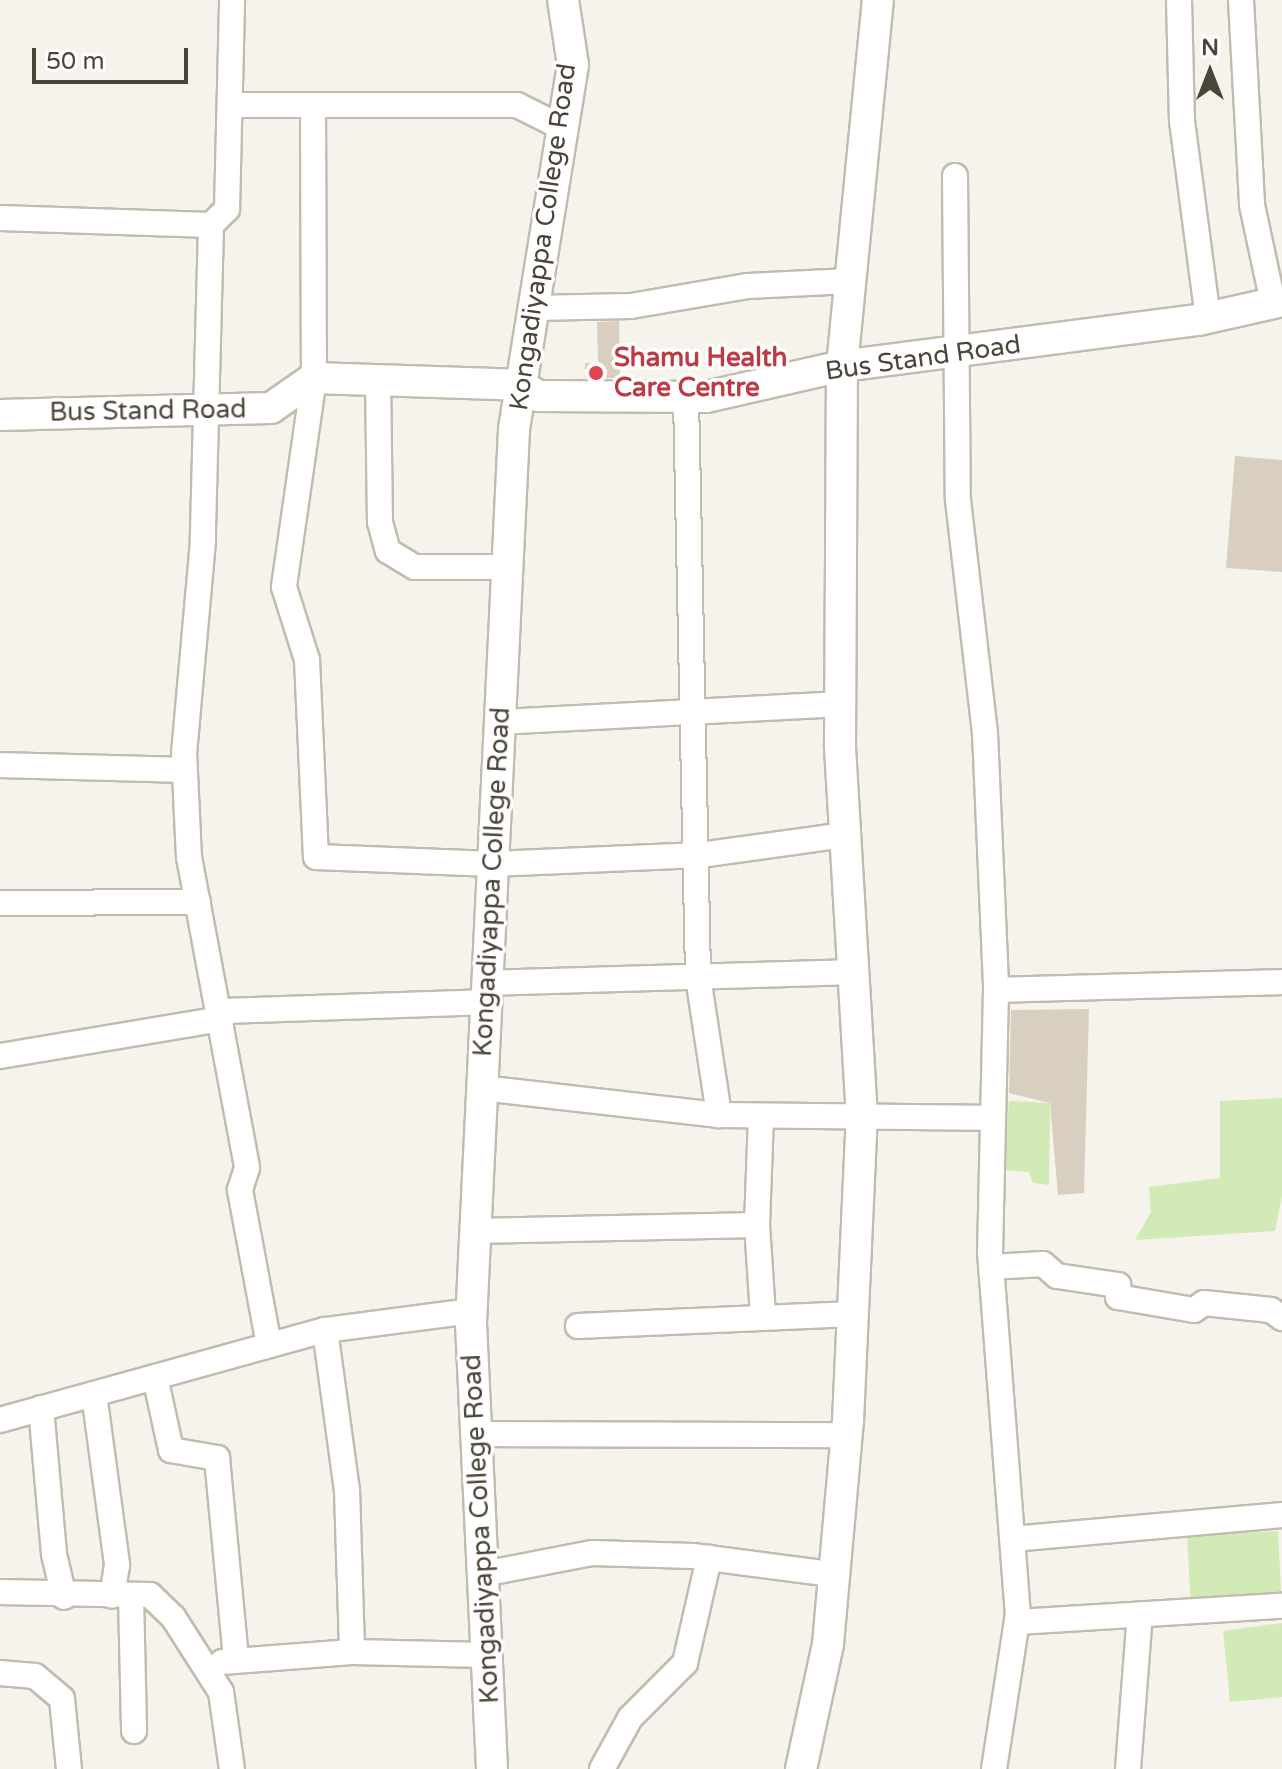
<!DOCTYPE html>
<style>
body{margin:0}
#map{position:relative;width:1282px;height:1769px;overflow:hidden;background:#f6f3ec;font-family:"Varela Round",sans-serif}
div>[style]{position:absolute}
.green>*{inset:0;background:#d2eab5;transform-origin:0 0}
.building>*{inset:0;background:#d8cfc1}
.roads{filter:drop-shadow(2px 0 #c2bbae) drop-shadow(-2px 0 #c2bbae) drop-shadow(0 2px #c2bbae) drop-shadow(0 -2px #c2bbae)}
.minor>*{height:24px;margin:-12px;padding:0 12px;transform-origin:12px;border-radius:12px;background:#fff}
.tertiary>*{height:30px;margin:-15px;padding:0 15px;transform-origin:15px;border-radius:15px;background:#fff}
.dots>*{width:22px;height:22px;translate:-50% -50%;box-sizing:border-box;border:4px solid #fff;border-radius:50%}
span{translate:-50% -50%;white-space:nowrap;text-align:center;line-height:1.15;-webkit-text-stroke:7px #fff;paint-order:stroke}
.street-label{font-size:26px;color:#4b4439}
.health-label{font-size:26px;color:#be3a42;font-weight:700}
.left{translate:0 -50%;text-align:left}
.north{position:absolute;left:1170px;top:32px;width:80px;height:80px;-webkit-text-stroke:6px #fff;paint-order:stroke;rotate:0deg;font-size:22px;font-weight:700;line-height:32px;text-align:center;color:#4b4439}
.north::after{content:'';display:block;margin:auto;width:28px;height:36px;background:#4b4439;clip-path:polygon(50% 0,100% 100%,50% 72%,0 100%)}
.scale{position:absolute;left:32px;top:48px;width:156px;height:36px;box-sizing:border-box;border:4px solid #4b4439;border-top:0;padding-left:10px;font-size:24px;line-height:28px;white-space:nowrap;color:#4b4439;-webkit-text-stroke:6px #fff;paint-order:stroke}
</style>
<div id="map">
<div class="green">
<i style="clip-path:polygon(1282px 1098px,1282px 1196px,1275px 1231px,1135px 1240px,1151px 1212px,1149px 1187px,1220px 1178px,1220px 1101px)"></i>
<i style="clip-path:polygon(1009px 1101px,1050px 1103px,1049px 1185px,1033px 1183px,1029px 1172px,1003px 1170px)"></i>
<i style="left:1278px;top:1531px;width:73px;height:91px;rotate:87deg"></i>
<i style="clip-path:polygon(1282px 1623px,1282px 1697px,1230px 1702px,1223px 1631px)"></i>
</div>
<div class="building">
<i style="clip-path:polygon(619px 321px,620px 378px,585px 378px,585px 363px,598px 363px,597px 322px)"></i>
<i style="clip-path:polygon(1235px 456px,1282px 460px,1282px 572px,1226px 568px)"></i>
<i style="clip-path:polygon(1089px 1009px,1084px 1193px,1058px 1195px,1050px 1103px,1009px 1093px,1011px 1010px)"></i>
</div>
<div class="roads">
<div class="minor">
<i style="left:1179px;top:0;width:121px;rotate:88.6deg"></i>
<i style="left:1182px;top:121px;width:199px;rotate:82.5deg"></i>
<i style="left:1241px;top:0;width:205px;rotate:86.9deg"></i>
<i style="left:1252px;top:205px;width:100px;rotate:77.9deg"></i>
<i style="left:234px;top:105px;width:283px"></i>
<i style="left:517px;top:105px;width:51px;rotate:26.6deg"></i>
<i style="left:313px;top:105px;width:273px;rotate:89.8deg"></i>
<i style="left:314px;top:378px;width:211px;rotate:98.2deg"></i>
<i style="left:284px;top:587px;width:77px;rotate:72.5deg"></i>
<i style="left:307px;top:660px;width:197px;rotate:87.4deg"></i>
<i style="left:316px;top:857px;width:177px;rotate:2.3deg"></i>
<i style="left:493px;top:864px;width:207px;rotate:-2.5deg"></i>
<i style="left:700px;top:855px;width:146px;rotate:-7.9deg"></i>
<i style="left:955px;top:176px;width:324px;rotate:89.5deg"></i>
<i style="left:958px;top:500px;width:235px;rotate:83.4deg"></i>
<i style="left:985px;top:733px;width:257px;rotate:87.5deg"></i>
<i style="left:996px;top:990px;width:262px;rotate:91.3deg"></i>
<i style="left:990px;top:1252px;width:363px;rotate:85.6deg"></i>
<i style="left:1018px;top:1614px;width:157px;rotate:98.8deg"></i>
<i style="left:0;top:218px;width:211px;rotate:1.9deg"></i>
<i style="left:211px;top:225px;width:23px;rotate:-45deg"></i>
<i style="left:227px;top:209px;width:209px;rotate:-88.6deg"></i>
<i style="left:211px;top:225px;width:316px;rotate:91.5deg"></i>
<i style="left:203px;top:541px;width:212px;rotate:95.1deg"></i>
<i style="left:184px;top:752px;width:105px;rotate:87.3deg"></i>
<i style="left:189px;top:857px;width:316px;rotate:79.4deg"></i>
<i style="left:247px;top:1168px;width:23px;rotate:108deg"></i>
<i style="left:240px;top:1190px;width:158px;rotate:79.4deg"></i>
<i style="left:534px;top:308px;width:97px;rotate:-1.2deg"></i>
<i style="left:631px;top:306px;width:119px;rotate:-9.7deg"></i>
<i style="left:748px;top:286px;width:102px;rotate:-2.8deg"></i>
<i style="left:378px;top:380px;width:142px;rotate:89.2deg"></i>
<i style="left:380px;top:522px;width:30px;rotate:75deg"></i>
<i style="left:388px;top:551px;width:31px;rotate:31deg"></i>
<i style="left:415px;top:567px;width:93px"></i>
<i style="left:686px;top:397px;width:580px;rotate:88.81deg"></i>
<i style="left:698px;top:977px;width:140px;rotate:81.3deg"></i>
<i style="left:500px;top:722px;width:340px;rotate:-3deg"></i>
<i style="left:0;top:765px;width:185px;rotate:1.5deg"></i>
<i style="left:0;top:903px;width:198px;rotate:-0.3deg"></i>
<i style="left:487px;top:983px;width:366px;rotate:-1.7deg"></i>
<i style="left:996px;top:990px;width:286px;rotate:-1.6deg"></i>
<i style="left:221px;top:1011px;width:265px;rotate:-1.9deg"></i>
<i style="left:0;top:1056px;width:225px;rotate:-9.5deg"></i>
<i style="left:482px;top:1088px;width:239px;rotate:6.5deg"></i>
<i style="left:719px;top:1115px;width:274px;rotate:0.6deg"></i>
<i style="left:761px;top:1116px;width:109px;rotate:92.1deg"></i>
<i style="left:757px;top:1225px;width:91px;rotate:86.2deg"></i>
<i style="left:475px;top:1231px;width:282px;rotate:-1.2deg"></i>
<i style="left:991px;top:1267px;width:52px;rotate:-3.3deg"></i>
<i style="left:1043px;top:1264px;width:18px;rotate:41deg"></i>
<i style="left:1057px;top:1276px;width:62px;rotate:8.4deg"></i>
<i style="left:1118px;top:1285px;width:12px;rotate:90deg"></i>
<i style="left:1118px;top:1297px;width:77px;rotate:9.7deg"></i>
<i style="left:1194px;top:1310px;width:12px;rotate:-35deg"></i>
<i style="left:1204px;top:1303px;width:67px;rotate:6deg"></i>
<i style="left:1271px;top:1310px;width:14px;rotate:36deg"></i>
<i style="left:578px;top:1326px;width:275px;rotate:-2.5deg"></i>
<i style="left:325px;top:1330px;width:162px;rotate:82.2deg"></i>
<i style="left:347px;top:1490px;width:162px;rotate:88.2deg"></i>
<i style="left:155px;top:1377px;width:75px;rotate:77.6deg"></i>
<i style="left:171px;top:1450px;width:47px;rotate:9.9deg"></i>
<i style="left:217px;top:1458px;width:203px;rotate:84.6deg"></i>
<i style="left:94px;top:1394px;width:173px;rotate:82.3deg"></i>
<i style="left:117px;top:1565px;width:31px;rotate:99deg"></i>
<i style="left:41px;top:1408px;width:147px;rotate:84.9deg"></i>
<i style="left:54px;top:1554px;width:44px;rotate:76.9deg"></i>
<i style="left:0;top:1420px;width:337px;rotate:-15.5deg"></i>
<i style="left:325px;top:1330px;width:147px;rotate:-7.4deg"></i>
<i style="left:476px;top:1434px;width:371px;rotate:0.2deg"></i>
<i style="left:1013px;top:1539px;width:270px;rotate:-5.1deg"></i>
<i style="left:483px;top:1574px;width:111px;rotate:-10.9deg"></i>
<i style="left:592px;top:1553px;width:101px;rotate:1.7deg"></i>
<i style="left:693px;top:1556px;width:140px;rotate:7.4deg"></i>
<i style="left:0;top:1592px;width:150px;rotate:1.1deg"></i>
<i style="left:150px;top:1595px;width:32px;rotate:44deg"></i>
<i style="left:173px;top:1617px;width:89px;rotate:57.4deg"></i>
<i style="left:221px;top:1692px;width:78px;rotate:81.9deg"></i>
<i style="left:131px;top:1596px;width:135px;rotate:88.7deg"></i>
<i style="left:1017px;top:1622px;width:265px;rotate:-3.5deg"></i>
<i style="left:222px;top:1662px;width:130px;rotate:-4.4deg"></i>
<i style="left:352px;top:1652px;width:134px;rotate:1.3deg"></i>
<i style="left:0;top:1673px;width:35px;rotate:5deg"></i>
<i style="left:35px;top:1676px;width:35px;rotate:40deg"></i>
<i style="left:62px;top:1699px;width:70px;rotate:84.3deg"></i>
<i style="left:602px;top:1769px;width:58px;rotate:-61.2deg"></i>
<i style="left:630px;top:1718px;width:78px;rotate:-45deg"></i>
<i style="left:685px;top:1663px;width:108px;rotate:-77.1deg"></i>
<i style="left:1128px;top:1769px;width:155px;rotate:-85.6deg"></i>
</div>
<div class="tertiary">
<i style="left:0;top:415px;width:271px;rotate:-1.5deg"></i>
<i style="left:271px;top:408px;width:52px;rotate:-34.9deg"></i>
<i style="left:314px;top:378px;width:207px;rotate:1.9deg"></i>
<i style="left:521px;top:385px;width:20px;rotate:33deg"></i>
<i style="left:538px;top:396px;width:168px;rotate:0.3deg"></i>
<i style="left:706px;top:397px;width:139px;rotate:-12.8deg"></i>
<i style="left:842px;top:366px;width:359px;rotate:-7.4deg"></i>
<i style="left:1198px;top:320px;width:86px;rotate:-12.7deg"></i>
<i style="left:492px;top:1769px;width:447px;rotate:-92.7deg"></i>
<i style="left:471px;top:1322px;width:894px;rotate:-87.24deg"></i>
<i style="left:514px;top:429px;width:369px;rotate:-80.8deg"></i>
<i style="left:573px;top:65px;width:66px;rotate:-98.7deg"></i>
<i style="left:801px;top:1769px;width:128px;rotate:-77.8deg"></i>
<i style="left:828px;top:1644px;width:224px;rotate:-84.9deg"></i>
<i style="left:848px;top:1421px;width:303px;rotate:-87.4deg"></i>
<i style="left:862px;top:1118px;width:374px;rotate:-93.4deg"></i>
<i style="left:840px;top:745px;width:379px;rotate:-89.7deg"></i>
<i style="left:842px;top:366px;width:368px;rotate:-84.4deg"></i>
</div>
</div>
<div class="dots">
<i style="left:596px;top:373px;background:#e0444e"></i>
</div>
<div class="street-label">
<span style="left:543px;top:237px;rotate:-82deg">Kongadiyappa College Road</span>
<span style="left:923px;top:358px;rotate:-8deg">Bus Stand Road</span>
<span style="left:148px;top:411px;rotate:-1deg">Bus Stand Road</span>
<span style="left:492px;top:882px;rotate:-87deg">Kongadiyappa College Road</span>
<span style="left:481px;top:1529px;rotate:-93deg">Kongadiyappa College Road</span>
</div>
<div class="health-label">
<span class="left" style="left:614px;top:373px">Shamu Health<br>Care Centre</span>
</div>
<div class="north">N</div>
<div class="scale">50 m</div>
</div>
